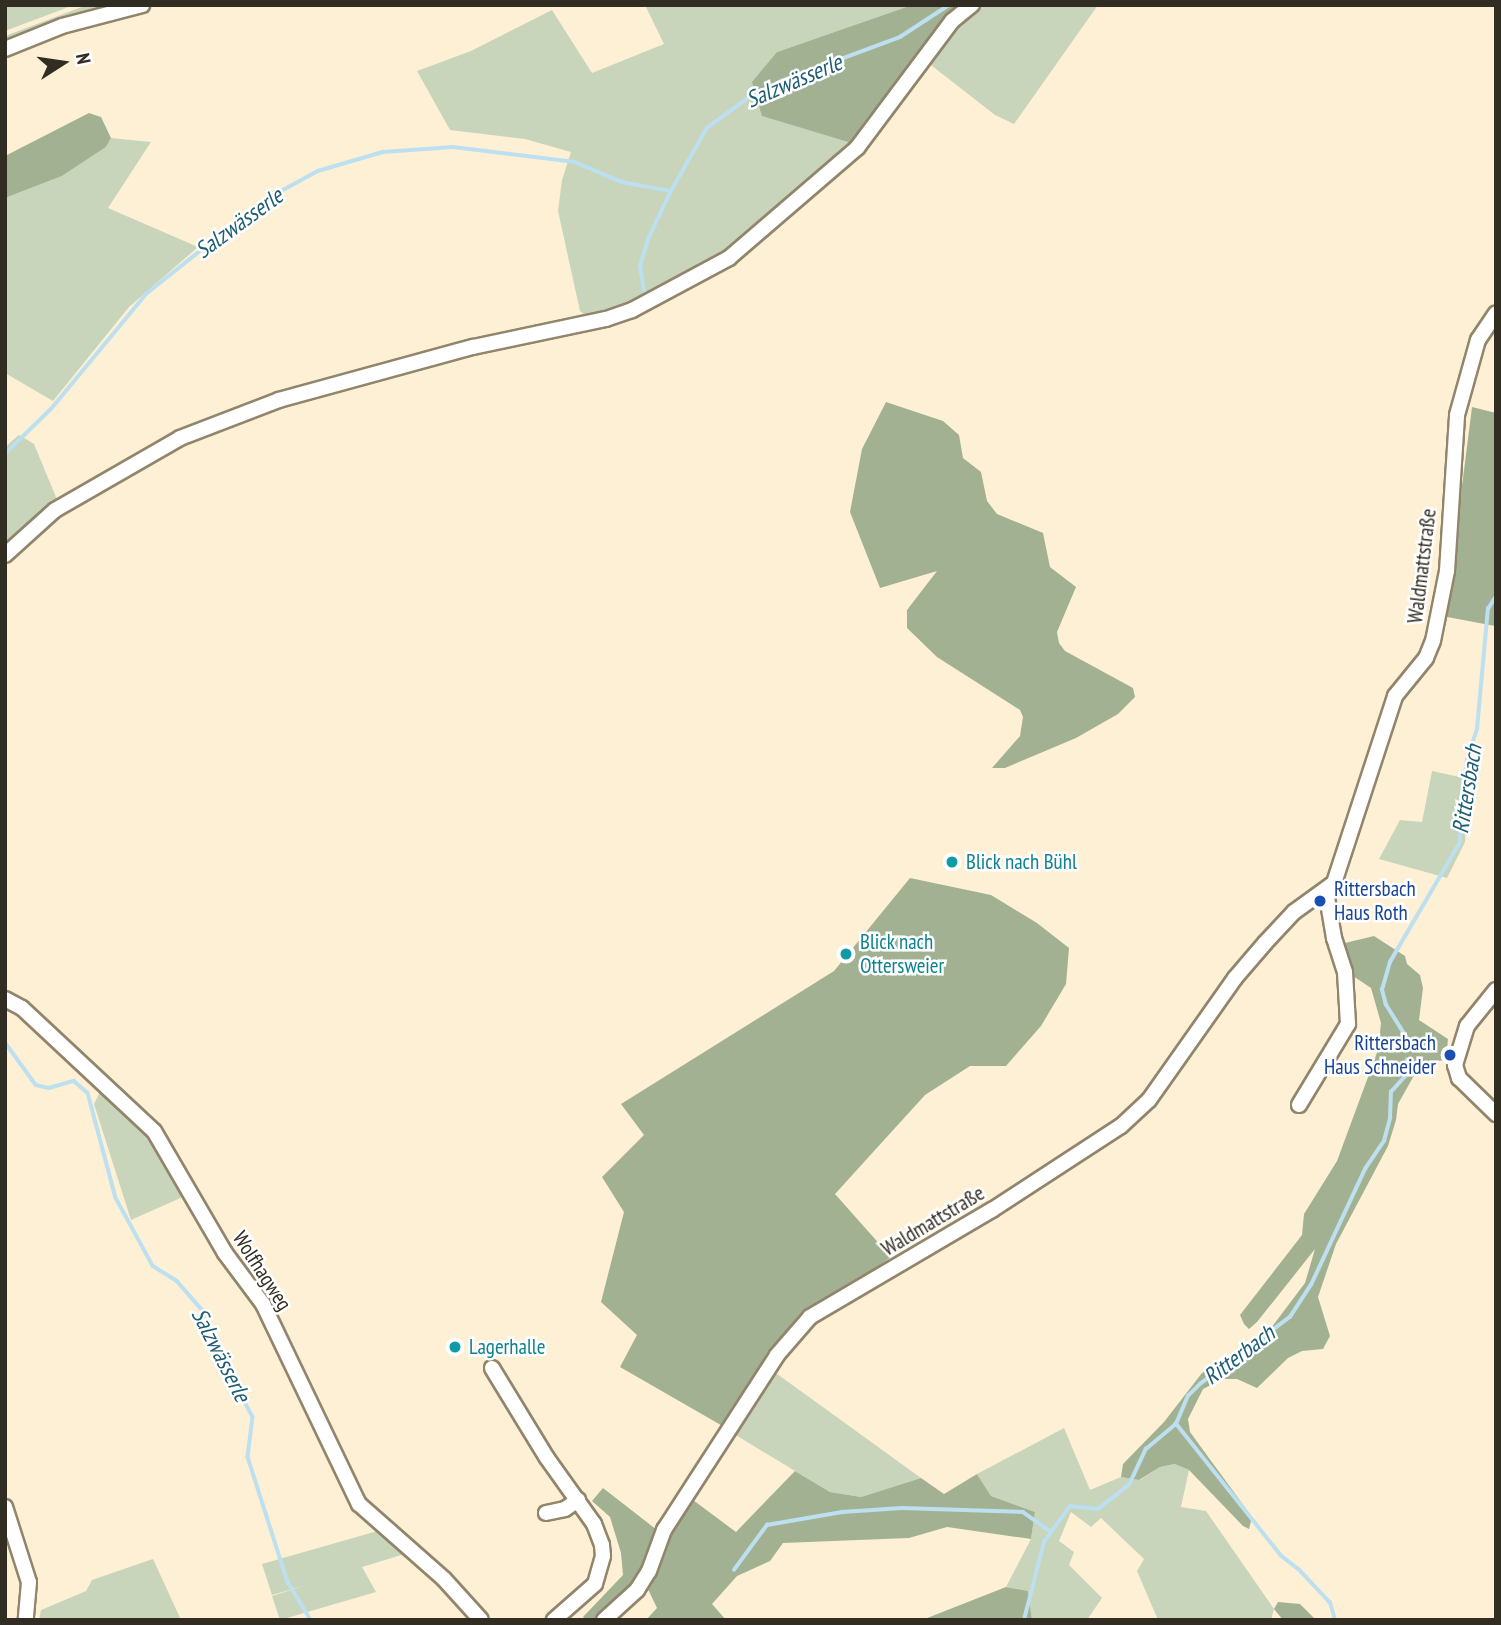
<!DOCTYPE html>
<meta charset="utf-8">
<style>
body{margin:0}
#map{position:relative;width:1501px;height:1625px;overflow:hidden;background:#fef0d4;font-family:"PT Sans Narrow",sans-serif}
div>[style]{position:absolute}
.green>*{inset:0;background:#c9d5bb}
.forest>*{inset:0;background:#a3b193}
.stream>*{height:3.5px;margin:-1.75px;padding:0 1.75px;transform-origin:1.75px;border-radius:1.75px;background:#bce0f0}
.roads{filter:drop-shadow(2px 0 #91856c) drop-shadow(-2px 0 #91856c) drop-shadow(0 2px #91856c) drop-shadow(0 -2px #91856c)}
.minor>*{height:14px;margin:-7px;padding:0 7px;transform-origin:7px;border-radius:7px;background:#fff}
.dots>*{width:19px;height:19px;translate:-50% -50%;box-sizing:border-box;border:4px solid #fff;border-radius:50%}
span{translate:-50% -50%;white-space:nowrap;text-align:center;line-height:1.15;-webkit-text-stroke:5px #fff;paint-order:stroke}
.street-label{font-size:21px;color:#322d22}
.culture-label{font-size:21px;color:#0d838f}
.left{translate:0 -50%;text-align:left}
.transit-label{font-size:21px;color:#164399}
.right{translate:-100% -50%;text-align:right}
.water-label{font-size:23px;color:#1c5c74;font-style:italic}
.frame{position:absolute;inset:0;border:7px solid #322d22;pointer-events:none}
.north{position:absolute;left:28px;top:28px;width:70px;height:70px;-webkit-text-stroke:5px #fff;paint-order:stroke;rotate:78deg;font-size:19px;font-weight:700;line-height:28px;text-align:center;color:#322d22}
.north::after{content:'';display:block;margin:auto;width:24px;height:32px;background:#322d22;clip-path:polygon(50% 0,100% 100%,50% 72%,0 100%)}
</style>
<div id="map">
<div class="green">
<i style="clip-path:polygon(5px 5px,74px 5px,5px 31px)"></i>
<i style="clip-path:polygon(87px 5px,112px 5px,46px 25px,5px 42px,5px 36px)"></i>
<i style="clip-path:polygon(645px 5px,912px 5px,777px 52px,855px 144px,728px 254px,659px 292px,604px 316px,588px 317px,580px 311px,558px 211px,562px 180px,571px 152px,525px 139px,450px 130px,417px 71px,471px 51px,552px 10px,592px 73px,664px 44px)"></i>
<i style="clip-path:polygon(978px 5px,1098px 5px,1014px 124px,995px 115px,927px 62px,953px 24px)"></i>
<i style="clip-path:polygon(111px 138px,151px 142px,108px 208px,198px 247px,129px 307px,53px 401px,5px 373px,5px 198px,62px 176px,106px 147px)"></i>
<i style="clip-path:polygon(19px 435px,34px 444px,58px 502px,19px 533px,5px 550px,5px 447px)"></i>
<i style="clip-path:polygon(1432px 771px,1469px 779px,1465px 842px,1447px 878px,1379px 859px,1400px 820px,1422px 822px)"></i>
<i style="clip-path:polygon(102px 1088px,161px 1150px,185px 1196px,131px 1220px,94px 1104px)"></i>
<i style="clip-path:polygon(773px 1371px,921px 1478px,861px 1497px,830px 1492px,734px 1434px)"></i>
<i style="clip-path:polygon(1064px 1428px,1090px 1490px,1121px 1477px,1140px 1480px,1160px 1467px,1176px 1464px,1189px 1470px,1181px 1507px,1206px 1511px,1274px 1609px,1271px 1620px,1158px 1620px,1137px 1571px,1144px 1559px,1101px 1518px,1091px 1527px,1071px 1512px,1059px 1541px,1074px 1552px,1069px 1565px,1102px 1598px,1087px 1620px,1032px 1620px,1028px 1591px,1006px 1587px,1031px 1539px,1035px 1512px,991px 1496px,977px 1474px)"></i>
<i style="clip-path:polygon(381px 1530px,408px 1553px,362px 1567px,376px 1592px,280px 1620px,272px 1596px,307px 1585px,272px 1595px,262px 1564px)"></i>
<i style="clip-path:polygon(153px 1559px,181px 1620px,39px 1620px,41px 1610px,86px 1591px,92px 1580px)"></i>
</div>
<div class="forest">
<i style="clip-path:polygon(912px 5px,966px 5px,855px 144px,762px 116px,752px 82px,777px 52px)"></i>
<i style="clip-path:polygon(89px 113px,101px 117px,111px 138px,106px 147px,62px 176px,5px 198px,5px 156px)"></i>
<i style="clip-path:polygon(886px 402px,943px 421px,959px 435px,963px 458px,981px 472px,987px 501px,997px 514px,1043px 533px,1050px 567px,1076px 587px,1057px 632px,1059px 643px,1065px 651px,1133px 688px,1135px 697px,1118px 714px,1076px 738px,1005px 768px,992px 768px,1020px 736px,1023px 717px,1020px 710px,937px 657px,907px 628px,907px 610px,937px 571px,880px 588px,850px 512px,862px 449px)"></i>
<i style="clip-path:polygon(1472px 407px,1496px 413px,1495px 626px,1442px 616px,1453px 557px)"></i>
<i style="clip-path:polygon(910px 878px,991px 895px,1037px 923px,1069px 948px,1066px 984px,1041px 1026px,1006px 1066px,970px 1066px,925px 1095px,835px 1194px,891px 1257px,810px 1317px,726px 1428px,620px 1367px,637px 1335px,601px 1302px,624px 1212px,602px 1177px,644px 1135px,621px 1104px,834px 971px)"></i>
<i style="clip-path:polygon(1374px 936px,1405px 956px,1407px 964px,1420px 975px,1423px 988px,1419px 1020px,1448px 1039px,1446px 1060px,1421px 1063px,1398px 1104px,1396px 1120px,1388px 1146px,1336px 1244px,1318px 1297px,1330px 1336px,1323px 1349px,1302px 1351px,1288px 1358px,1257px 1388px,1237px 1379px,1223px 1379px,1203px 1389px,1188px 1419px,1190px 1432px,1252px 1517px,1249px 1529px,1243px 1526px,1189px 1470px,1175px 1464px,1160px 1467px,1139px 1480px,1121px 1477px,1123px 1464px,1164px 1422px,1202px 1373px,1271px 1328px,1305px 1283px,1315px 1249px,1257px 1322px,1249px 1329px,1244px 1324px,1240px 1315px,1302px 1235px,1304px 1214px,1337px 1161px,1378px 1050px,1381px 1023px,1371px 988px,1350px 974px,1341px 944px)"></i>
<i style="clip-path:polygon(795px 1471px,830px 1492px,861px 1497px,921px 1478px,944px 1494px,977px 1474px,991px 1496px,1035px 1512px,1031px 1539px,947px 1527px,909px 1538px,783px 1543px,770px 1561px,737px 1576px,712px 1604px,726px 1620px,646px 1620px,657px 1608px,646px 1585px,667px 1534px,693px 1500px,736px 1532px)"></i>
<i style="clip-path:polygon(603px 1488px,657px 1530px,650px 1557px,637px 1583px,595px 1620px,586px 1620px,583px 1617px,623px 1575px,621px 1553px,610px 1517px,592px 1501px)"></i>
<i style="clip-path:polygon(1006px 1587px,1028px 1591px,1032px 1620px,922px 1620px)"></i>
<i style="clip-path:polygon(1278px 1602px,1300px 1604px,1316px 1620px,1283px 1620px,1274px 1609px)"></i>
</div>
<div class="stream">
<i style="left:644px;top:291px;width:25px;rotate:-99deg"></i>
<i style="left:640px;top:266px;width:28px;rotate:-73deg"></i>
<i style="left:648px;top:239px;width:53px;rotate:-64.4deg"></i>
<i style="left:5px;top:454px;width:64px;rotate:-44.4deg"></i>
<i style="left:51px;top:409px;width:149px;rotate:-50.4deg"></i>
<i style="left:146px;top:294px;width:149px;rotate:-38.5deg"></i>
<i style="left:263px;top:201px;width:63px;rotate:-28.6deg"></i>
<i style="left:318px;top:171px;width:68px;rotate:-16.3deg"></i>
<i style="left:383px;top:152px;width:70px;rotate:-4.1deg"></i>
<i style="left:453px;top:147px;width:123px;rotate:7deg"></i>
<i style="left:575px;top:162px;width:51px;rotate:23.1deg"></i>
<i style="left:622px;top:182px;width:50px;rotate:10.4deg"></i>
<i style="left:671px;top:191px;width:73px;rotate:-60.3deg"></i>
<i style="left:707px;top:128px;width:51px;rotate:-36.2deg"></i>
<i style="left:748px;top:98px;width:38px;rotate:-27deg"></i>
<i style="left:782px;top:81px;width:126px;rotate:-20.4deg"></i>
<i style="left:900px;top:37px;width:59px;rotate:-33.1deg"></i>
<i style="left:5px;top:1042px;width:53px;rotate:54.2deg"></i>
<i style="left:36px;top:1085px;width:13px;rotate:13deg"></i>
<i style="left:49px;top:1088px;width:26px;rotate:-16deg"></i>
<i style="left:74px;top:1081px;width:18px;rotate:41deg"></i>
<i style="left:88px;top:1093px;width:109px;rotate:75.1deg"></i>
<i style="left:116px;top:1198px;width:77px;rotate:61.4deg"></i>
<i style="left:153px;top:1266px;width:28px;rotate:32deg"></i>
<i style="left:177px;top:1281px;width:41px;rotate:48.9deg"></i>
<i style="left:204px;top:1312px;width:40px;rotate:71.1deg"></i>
<i style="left:217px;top:1350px;width:76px;rotate:61.8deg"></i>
<i style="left:253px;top:1417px;width:40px;rotate:97.1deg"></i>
<i style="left:248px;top:1457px;width:131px;rotate:72.3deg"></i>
<i style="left:288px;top:1582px;width:44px;rotate:58.8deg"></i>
<i style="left:1407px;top:1043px;width:6px;rotate:-99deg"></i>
<i style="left:1406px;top:1037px;width:38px;rotate:-122deg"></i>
<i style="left:1386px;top:1005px;width:16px;rotate:-105deg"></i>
<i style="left:1382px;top:990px;width:29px;rotate:-74deg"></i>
<i style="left:1390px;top:962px;width:139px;rotate:-59.7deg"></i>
<i style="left:1460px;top:842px;width:43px;rotate:-88.7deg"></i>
<i style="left:1461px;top:799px;width:39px;rotate:-81deg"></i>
<i style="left:1467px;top:760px;width:33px;rotate:-72deg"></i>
<i style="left:1477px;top:729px;width:121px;rotate:-84.8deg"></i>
<i style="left:1488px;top:609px;width:15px;rotate:-58deg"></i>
<i style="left:734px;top:1570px;width:56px;rotate:-53.7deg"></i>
<i style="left:767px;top:1525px;width:76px;rotate:-9.8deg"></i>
<i style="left:842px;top:1512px;width:60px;rotate:-3.8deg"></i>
<i style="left:902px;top:1508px;width:121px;rotate:1.9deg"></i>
<i style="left:1023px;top:1512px;width:33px;rotate:35deg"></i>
<i style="left:1024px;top:1620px;width:81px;rotate:-75.6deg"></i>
<i style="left:1044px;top:1542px;width:44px;rotate:-54.2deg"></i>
<i style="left:1070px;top:1506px;width:28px;rotate:6deg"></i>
<i style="left:1098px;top:1509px;width:39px;rotate:-38deg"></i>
<i style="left:1129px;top:1485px;width:40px;rotate:-65deg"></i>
<i style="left:1146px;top:1449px;width:38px;rotate:-40deg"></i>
<i style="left:1335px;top:1620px;width:18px;rotate:-106deg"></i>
<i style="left:1330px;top:1603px;width:45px;rotate:-133.2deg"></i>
<i style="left:1299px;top:1570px;width:23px;rotate:-142deg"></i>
<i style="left:1281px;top:1556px;width:169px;rotate:-128.5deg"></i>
<i style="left:1176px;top:1424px;width:30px;rotate:-67deg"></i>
<i style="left:1188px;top:1396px;width:17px;rotate:-45deg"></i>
<i style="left:1200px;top:1384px;width:112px;rotate:-36.7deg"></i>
<i style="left:1290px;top:1317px;width:38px;rotate:-57deg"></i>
<i style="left:1311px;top:1285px;width:128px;rotate:-65deg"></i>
<i style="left:1365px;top:1169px;width:34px;rotate:-56deg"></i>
<i style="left:1384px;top:1141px;width:24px;rotate:-75deg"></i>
<i style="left:1390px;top:1118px;width:26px;rotate:-88deg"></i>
<i style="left:1391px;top:1092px;width:25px;rotate:-48deg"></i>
<i style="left:1408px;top:1073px;width:13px;rotate:-94deg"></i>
</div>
<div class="roads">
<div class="minor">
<i style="left:5px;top:49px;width:61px;rotate:-22deg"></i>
<i style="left:62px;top:26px;width:83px;rotate:-14.7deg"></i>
<i style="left:5px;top:555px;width:67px;rotate:-42deg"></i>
<i style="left:55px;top:510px;width:144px;rotate:-29.9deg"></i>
<i style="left:180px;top:438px;width:106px;rotate:-21deg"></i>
<i style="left:279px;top:400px;width:201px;rotate:-15.3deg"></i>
<i style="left:473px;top:347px;width:136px;rotate:-11.9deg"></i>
<i style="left:606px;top:319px;width:28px;rotate:-19deg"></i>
<i style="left:632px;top:310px;width:110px;rotate:-28.2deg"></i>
<i style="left:729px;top:258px;width:169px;rotate:-40.7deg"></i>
<i style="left:857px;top:148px;width:159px;rotate:-53.2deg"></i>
<i style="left:952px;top:21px;width:26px;rotate:-39deg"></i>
<i style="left:1496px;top:990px;width:46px;rotate:128.9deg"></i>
<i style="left:1467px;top:1026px;width:41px;rotate:107.1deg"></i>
<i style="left:1455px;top:1065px;width:14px;rotate:73deg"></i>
<i style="left:1459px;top:1078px;width:52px;rotate:44.2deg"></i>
<i style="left:5px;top:999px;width:19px;rotate:28deg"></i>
<i style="left:22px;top:1008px;width:180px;rotate:43deg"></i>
<i style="left:154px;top:1131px;width:141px;rotate:59.8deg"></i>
<i style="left:225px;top:1253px;width:64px;rotate:53.3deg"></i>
<i style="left:263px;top:1304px;width:222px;rotate:64.4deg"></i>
<i style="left:359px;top:1504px;width:113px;rotate:41.4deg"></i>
<i style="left:444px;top:1579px;width:55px;rotate:47.9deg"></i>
<i style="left:1299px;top:1105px;width:95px;rotate:-58.8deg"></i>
<i style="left:1348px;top:1024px;width:52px;rotate:-93.3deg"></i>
<i style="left:1345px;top:972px;width:36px;rotate:-108deg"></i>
<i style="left:1334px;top:938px;width:48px;rotate:-99.7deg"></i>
<i style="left:492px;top:1368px;width:105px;rotate:58.6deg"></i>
<i style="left:547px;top:1458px;width:81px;rotate:54.5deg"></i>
<i style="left:594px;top:1524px;width:22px;rotate:69deg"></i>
<i style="left:602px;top:1545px;width:11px;rotate:85deg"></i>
<i style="left:603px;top:1556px;width:29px;rotate:106deg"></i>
<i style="left:595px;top:1584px;width:55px;rotate:138.7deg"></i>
<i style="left:5px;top:1507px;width:79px;rotate:72.3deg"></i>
<i style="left:29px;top:1582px;width:38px;rotate:95deg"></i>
<i style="left:546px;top:1513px;width:19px;rotate:-12deg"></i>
<i style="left:565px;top:1509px;width:16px;rotate:-35deg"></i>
<i style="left:604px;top:1620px;width:45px;rotate:-42.3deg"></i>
<i style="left:637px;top:1590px;width:22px;rotate:-58deg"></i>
<i style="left:649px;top:1571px;width:44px;rotate:-69.9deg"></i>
<i style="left:664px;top:1530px;width:208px;rotate:-57.1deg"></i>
<i style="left:777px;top:1355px;width:50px;rotate:-49deg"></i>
<i style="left:810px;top:1317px;width:211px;rotate:-30.5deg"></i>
<i style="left:992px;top:1210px;width:154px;rotate:-33.1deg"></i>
<i style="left:1121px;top:1126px;width:38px;rotate:-43deg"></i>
<i style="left:1149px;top:1100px;width:149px;rotate:-54.8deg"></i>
<i style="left:1235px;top:978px;width:46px;rotate:-49.4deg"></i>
<i style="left:1265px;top:943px;width:42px;rotate:-46.9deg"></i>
<i style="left:1294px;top:912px;width:49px;rotate:-35.9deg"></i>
<i style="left:1334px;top:883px;width:197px;rotate:-71.9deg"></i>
<i style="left:1395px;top:696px;width:49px;rotate:-50.8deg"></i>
<i style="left:1426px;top:658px;width:18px;rotate:-68deg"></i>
<i style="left:1433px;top:641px;width:71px;rotate:-78.7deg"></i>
<i style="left:1447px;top:571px;width:156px;rotate:-86.3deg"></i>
<i style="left:1457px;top:415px;width:78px;rotate:-74.4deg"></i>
<i style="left:1478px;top:340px;width:32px;rotate:-56deg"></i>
</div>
</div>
<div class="dots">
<i style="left:952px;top:862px;background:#0f9aa8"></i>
<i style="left:1320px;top:901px;background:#1a4fb4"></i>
<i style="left:846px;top:954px;background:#0f9aa8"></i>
<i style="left:1450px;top:1055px;background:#1a4fb4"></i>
<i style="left:455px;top:1347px;background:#0f9aa8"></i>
</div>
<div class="street-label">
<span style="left:1422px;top:566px;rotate:-83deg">Waldmattstraße</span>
<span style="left:933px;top:1221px;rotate:-31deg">Waldmattstraße</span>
<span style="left:262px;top:1271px;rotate:57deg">Wolfhagweg</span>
</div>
<div class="culture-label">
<span class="left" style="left:966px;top:862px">Blick nach Bühl</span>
<span class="left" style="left:860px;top:954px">Blick nach<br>Ottersweier</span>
<span class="left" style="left:469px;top:1347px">Lagerhalle</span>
</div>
<div class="transit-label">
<span class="left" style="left:1334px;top:901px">Rittersbach<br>Haus Roth</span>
<span class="right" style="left:1436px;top:1055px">Rittersbach<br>Haus Schneider</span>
</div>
<div class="water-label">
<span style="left:794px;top:81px;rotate:-23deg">Salzwässerle</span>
<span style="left:239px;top:223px;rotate:-36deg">Salzwässerle</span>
<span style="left:1467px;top:789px;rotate:-81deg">Rittersbach</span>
<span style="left:221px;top:1355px;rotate:63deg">Salzwässerle</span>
<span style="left:1239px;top:1355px;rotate:-37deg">Ritterbach</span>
</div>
<div class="frame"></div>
<div class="north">N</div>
</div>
